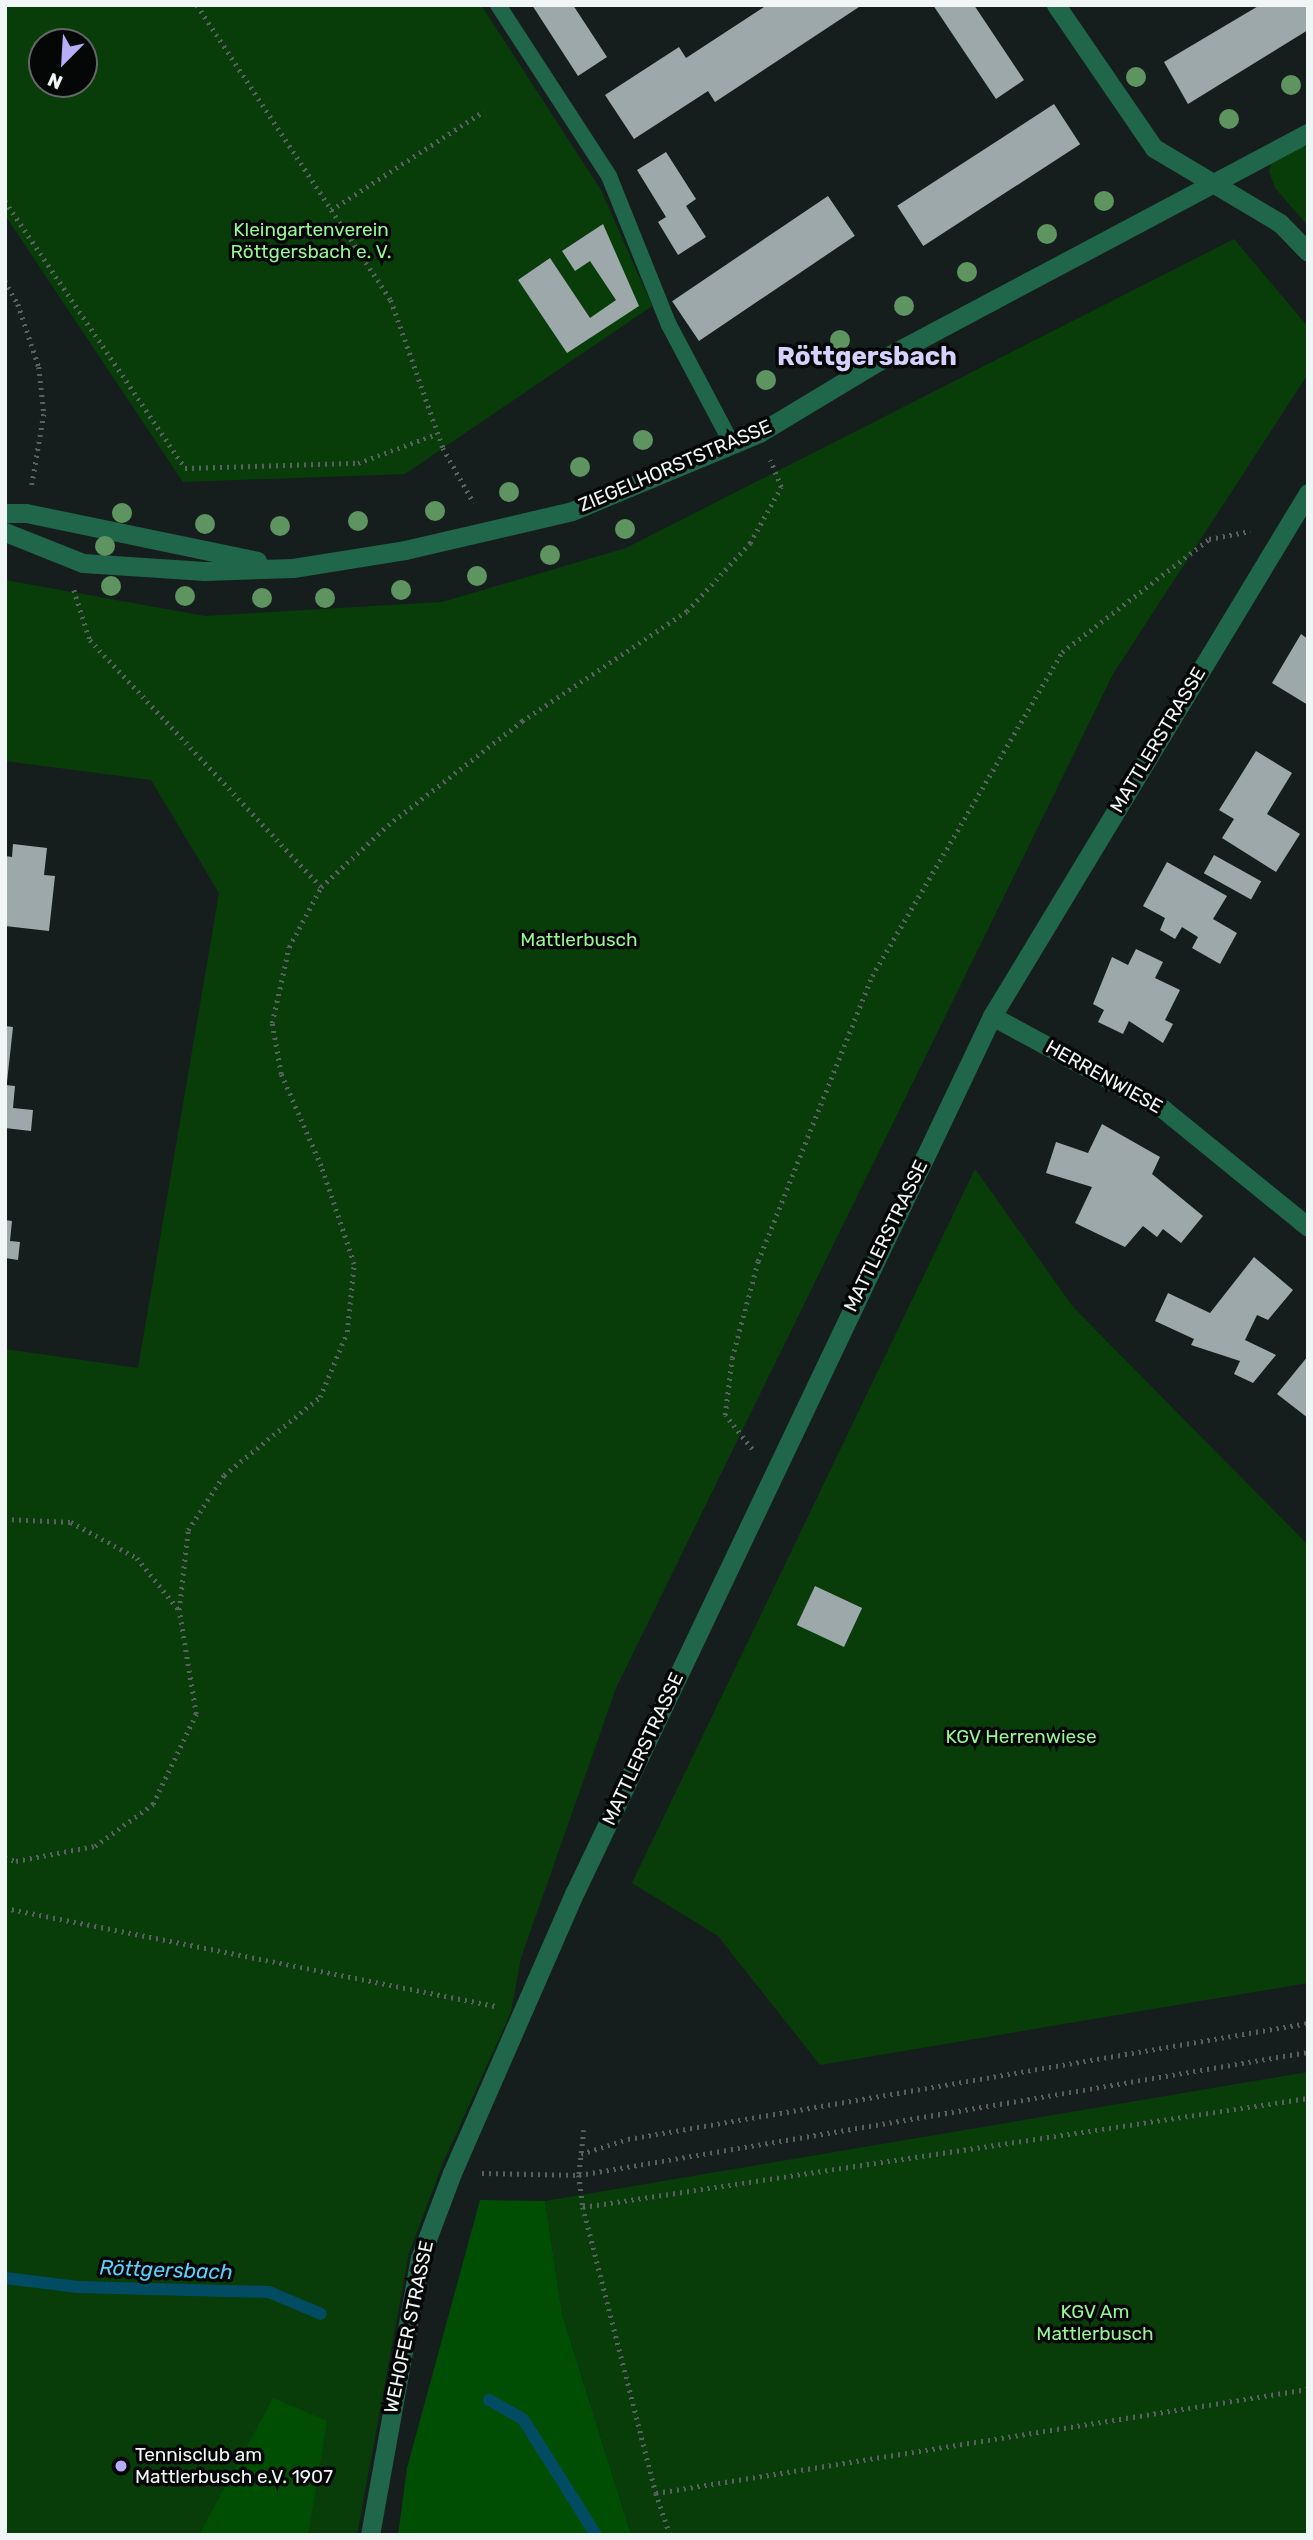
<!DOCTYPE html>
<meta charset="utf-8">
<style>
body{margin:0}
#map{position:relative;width:1313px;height:2540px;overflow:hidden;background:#151e1d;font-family:Rubik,sans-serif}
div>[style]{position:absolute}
.green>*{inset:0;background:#083d0a}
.forest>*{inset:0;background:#004e04}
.stream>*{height:12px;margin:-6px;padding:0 6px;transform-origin:6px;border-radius:6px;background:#024c63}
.building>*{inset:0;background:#9da8aa;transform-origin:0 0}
.path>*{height:4.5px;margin-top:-2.25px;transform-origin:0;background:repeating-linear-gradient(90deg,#596160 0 2px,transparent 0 7px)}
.service>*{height:16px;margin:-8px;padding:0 8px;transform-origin:8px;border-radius:8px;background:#1f664b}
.minor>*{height:19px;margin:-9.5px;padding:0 9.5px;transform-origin:9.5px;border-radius:9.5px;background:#1f664b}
.tertiary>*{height:19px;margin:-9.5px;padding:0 9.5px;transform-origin:9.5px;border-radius:9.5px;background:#1f664b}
.trees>*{width:20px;height:20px;margin:-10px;border-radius:50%;background:#5e945f}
.dots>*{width:19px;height:19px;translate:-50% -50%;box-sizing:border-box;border:4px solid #050707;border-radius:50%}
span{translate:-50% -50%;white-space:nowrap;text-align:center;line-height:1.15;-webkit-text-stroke:7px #050707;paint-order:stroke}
.park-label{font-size:19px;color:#99f495}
.street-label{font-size:19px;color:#f0f6f5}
.poi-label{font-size:19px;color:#f0f6f5}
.left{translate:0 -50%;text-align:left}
.water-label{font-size:21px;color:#5ad0fe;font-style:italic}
.district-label{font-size:26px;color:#d5d1fc;font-weight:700}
.frame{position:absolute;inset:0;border:7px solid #f0f6f5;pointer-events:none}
.north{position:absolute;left:28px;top:28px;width:70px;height:70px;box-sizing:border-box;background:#050707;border:2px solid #636766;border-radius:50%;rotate:204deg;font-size:19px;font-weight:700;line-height:28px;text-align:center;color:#f0f6f5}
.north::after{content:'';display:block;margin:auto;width:24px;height:32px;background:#b6acf8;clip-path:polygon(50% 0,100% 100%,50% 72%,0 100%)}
</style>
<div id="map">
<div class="green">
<i style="clip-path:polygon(evenodd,5px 5px,481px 5px,601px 190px,652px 306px,405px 474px,183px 482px,5px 215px,5px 5px,42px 42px,84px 42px,84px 84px,42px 84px,42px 42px)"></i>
<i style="clip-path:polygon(1297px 143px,1308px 148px,1308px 226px,1275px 188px,1269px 171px,1274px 155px)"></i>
<i style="clip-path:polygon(1234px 239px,1308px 327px,1308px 374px,1113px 674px,616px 1688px,521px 1958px,511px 2012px,443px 2163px,409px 2253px,357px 2535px,5px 2535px,5px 1349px,138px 1368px,219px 893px,151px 780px,5px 761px,5px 580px,205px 616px,442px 602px,626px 548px)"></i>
<i style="clip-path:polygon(975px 1169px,1073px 1307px,1308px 1545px,1308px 1983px,820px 2065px,718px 1936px,632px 1883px)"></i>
<i style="clip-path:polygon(1308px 2072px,1308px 2535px,631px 2535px,562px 2314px,545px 2201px)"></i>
</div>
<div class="forest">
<i style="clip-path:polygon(480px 2200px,545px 2201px,562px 2314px,631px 2535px,398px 2535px,407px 2468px)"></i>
<i style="clip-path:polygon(273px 2398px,327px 2421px,308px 2535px,199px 2535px)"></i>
</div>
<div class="stream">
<i style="left:5px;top:2278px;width:74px;rotate:7deg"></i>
<i style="left:78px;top:2287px;width:191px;rotate:1.5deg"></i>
<i style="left:269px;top:2292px;width:56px;rotate:22.9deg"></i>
<i style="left:489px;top:2400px;width:39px;rotate:29deg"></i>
<i style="left:523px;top:2419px;width:137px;rotate:57.8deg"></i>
</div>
<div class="building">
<i style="clip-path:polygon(532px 5px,573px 5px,607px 57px,578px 76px)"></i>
<i style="clip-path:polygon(767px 5px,862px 5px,715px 102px,708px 91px,634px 139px,605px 95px,679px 47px,686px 58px)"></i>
<i style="clip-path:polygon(933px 5px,974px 5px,1024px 80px,996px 99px)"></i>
<i style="clip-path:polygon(1260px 5px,1308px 5px,1308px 30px,1188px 104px,1164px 62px)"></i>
<i style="left:1054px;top:104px;width:48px;height:187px;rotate:57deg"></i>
<i style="clip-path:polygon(666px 152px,696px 199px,686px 206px,706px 237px,678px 255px,658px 222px,666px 217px,637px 170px)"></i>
<i style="left:828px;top:196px;width:48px;height:188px;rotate:56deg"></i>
<i style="clip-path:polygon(603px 224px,639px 306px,567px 353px,518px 280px,550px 258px,590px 318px,616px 300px,590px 261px,575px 271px,562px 251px)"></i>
<i style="clip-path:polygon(1301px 634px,1308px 639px,1308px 705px,1272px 683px)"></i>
<i style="clip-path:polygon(1256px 751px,1292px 773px,1267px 814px,1300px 834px,1276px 872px,1222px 838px,1234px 819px,1219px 810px)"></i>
<i style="clip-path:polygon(13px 844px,47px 848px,44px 875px,55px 876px,49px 931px,5px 926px,5px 856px,12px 857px)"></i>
<i style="left:1214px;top:855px;width:54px;height:21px;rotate:29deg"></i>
<i style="clip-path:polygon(1167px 862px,1227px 896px,1213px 919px,1237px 933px,1220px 964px,1192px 948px,1198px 937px,1182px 927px,1175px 939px,1160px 930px,1165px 918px,1143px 906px)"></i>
<i style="clip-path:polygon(1136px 949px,1163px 962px,1155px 978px,1180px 990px,1165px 1020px,1173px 1024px,1163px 1043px,1129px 1021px,1123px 1034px,1098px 1022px,1104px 1010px,1093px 1004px,1112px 957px,1128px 965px)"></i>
<i style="clip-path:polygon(5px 1026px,13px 1027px,7px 1082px,5px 1082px)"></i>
<i style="clip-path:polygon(5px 1085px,15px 1086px,13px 1108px,33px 1110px,31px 1131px,5px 1128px)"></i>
<i style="clip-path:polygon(1102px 1124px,1160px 1157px,1152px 1174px,1203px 1216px,1181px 1243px,1163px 1229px,1157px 1237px,1143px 1226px,1125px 1247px,1075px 1223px,1092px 1187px,1046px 1173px,1056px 1142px,1088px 1153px)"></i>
<i style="clip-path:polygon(5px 1220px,12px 1221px,10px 1241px,20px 1242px,18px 1260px,5px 1258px)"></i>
<i style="clip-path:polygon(1254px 1257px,1293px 1290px,1268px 1320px,1257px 1315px,1245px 1340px,1276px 1355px,1253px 1383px,1234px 1374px,1240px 1361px,1191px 1345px,1194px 1339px,1155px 1321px,1168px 1293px,1210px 1313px)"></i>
<i style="clip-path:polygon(1308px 1356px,1308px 1418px,1277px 1394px)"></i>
<i style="left:815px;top:1586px;width:52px;height:43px;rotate:25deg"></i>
</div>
<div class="path">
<i style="left:197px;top:5px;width:353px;rotate:56.7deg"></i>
<i style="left:391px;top:300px;width:157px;rotate:70.6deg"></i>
<i style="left:443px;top:448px;width:63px;rotate:60.6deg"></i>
<i style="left:5px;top:201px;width:322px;rotate:56deg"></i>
<i style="left:185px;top:468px;width:173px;rotate:-1.7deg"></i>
<i style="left:358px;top:463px;width:84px;rotate:-20.2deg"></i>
<i style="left:331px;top:210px;width:182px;rotate:-32.9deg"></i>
<i style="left:5px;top:281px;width:26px;rotate:61deg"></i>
<i style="left:18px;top:304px;width:66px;rotate:71.6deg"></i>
<i style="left:39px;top:367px;width:47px;rotate:83.9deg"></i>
<i style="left:44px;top:414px;width:72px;rotate:99.6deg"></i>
<i style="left:74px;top:590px;width:52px;rotate:72.3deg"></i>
<i style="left:90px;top:640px;width:338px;rotate:46.9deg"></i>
<i style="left:752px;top:1449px;width:43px;rotate:-128.5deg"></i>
<i style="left:725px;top:1415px;width:57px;rotate:-83deg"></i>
<i style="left:732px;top:1358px;width:100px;rotate:-75deg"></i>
<i style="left:758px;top:1261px;width:307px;rotate:-68.2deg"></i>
<i style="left:872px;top:976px;width:376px;rotate:-59.6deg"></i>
<i style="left:1062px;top:652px;width:185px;rotate:-37.5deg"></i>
<i style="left:1209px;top:539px;width:42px;rotate:-11deg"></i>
<i style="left:5px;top:1519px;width:66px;rotate:2.6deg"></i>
<i style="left:71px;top:1522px;width:75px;rotate:28.6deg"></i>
<i style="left:137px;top:1558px;width:67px;rotate:51.1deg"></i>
<i style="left:5px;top:1858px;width:11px;rotate:15deg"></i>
<i style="left:16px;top:1861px;width:80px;rotate:-10.8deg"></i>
<i style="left:95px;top:1846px;width:72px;rotate:-35.9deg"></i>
<i style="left:153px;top:1804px;width:100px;rotate:-64.5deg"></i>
<i style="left:196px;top:1714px;width:105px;rotate:-99.3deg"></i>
<i style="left:179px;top:1610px;width:81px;rotate:-83.6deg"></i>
<i style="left:188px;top:1530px;width:66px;rotate:-56.8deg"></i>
<i style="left:224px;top:1475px;width:124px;rotate:-39.1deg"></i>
<i style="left:320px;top:1397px;width:70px;rotate:-67.4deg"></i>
<i style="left:347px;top:1332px;width:68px;rotate:-84.1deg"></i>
<i style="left:354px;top:1264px;width:103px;rotate:-108.6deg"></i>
<i style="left:321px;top:1166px;width:100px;rotate:-113.5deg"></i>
<i style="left:281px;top:1074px;width:52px;rotate:-100deg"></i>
<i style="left:272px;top:1023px;width:78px;rotate:-77.4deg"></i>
<i style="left:289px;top:947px;width:68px;rotate:-61.9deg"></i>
<i style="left:321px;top:887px;width:91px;rotate:-42.8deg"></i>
<i style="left:388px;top:825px;width:170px;rotate:-37.8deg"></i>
<i style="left:522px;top:721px;width:198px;rotate:-33.7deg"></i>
<i style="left:687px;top:611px;width:93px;rotate:-47.2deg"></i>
<i style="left:750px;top:543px;width:64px;rotate:-61deg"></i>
<i style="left:781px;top:487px;width:29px;rotate:-112deg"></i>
<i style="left:5px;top:1908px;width:500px;rotate:11.3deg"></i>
<i style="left:584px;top:2130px;width:45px;rotate:96.3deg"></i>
<i style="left:579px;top:2175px;width:32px;rotate:83deg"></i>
<i style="left:583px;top:2207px;width:733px;rotate:-8.55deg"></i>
<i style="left:581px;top:2154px;width:49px;rotate:-17.7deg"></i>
<i style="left:628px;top:2139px;width:690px;rotate:-9.68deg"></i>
<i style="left:482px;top:2173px;width:97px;rotate:1.2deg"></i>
<i style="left:579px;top:2175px;width:739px;rotate:-9.58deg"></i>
<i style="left:583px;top:2207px;width:295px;rotate:75.7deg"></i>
<i style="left:656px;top:2493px;width:660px;rotate:-9.06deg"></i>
<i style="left:656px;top:2493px;width:44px;rotate:71.6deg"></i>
</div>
<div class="service">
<i style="left:498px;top:5px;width:204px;rotate:57deg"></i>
<i style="left:609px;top:176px;width:161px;rotate:68.1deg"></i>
<i style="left:669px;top:325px;width:135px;rotate:62.1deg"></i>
</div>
<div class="minor">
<i style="left:1056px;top:5px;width:173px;rotate:55.6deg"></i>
<i style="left:1154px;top:148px;width:147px;rotate:30.8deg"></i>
<i style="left:1280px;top:223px;width:40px;rotate:46deg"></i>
<i style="left:992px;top:1016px;width:195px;rotate:28.5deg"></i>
<i style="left:1163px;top:1109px;width:187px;rotate:39.1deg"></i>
</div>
<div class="tertiary">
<i style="left:5px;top:513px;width:21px"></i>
<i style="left:26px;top:513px;width:236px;rotate:11.7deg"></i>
<i style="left:5px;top:532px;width:84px;rotate:21.7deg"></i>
<i style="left:83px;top:563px;width:122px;rotate:3.8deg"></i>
<i style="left:205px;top:571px;width:88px;rotate:-2deg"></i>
<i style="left:293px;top:568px;width:113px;rotate:-9.1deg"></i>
<i style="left:405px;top:550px;width:171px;rotate:-13.1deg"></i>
<i style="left:572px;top:511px;width:203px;rotate:-22.6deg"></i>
<i style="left:759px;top:433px;width:138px;rotate:-31deg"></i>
<i style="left:877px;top:362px;width:488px;rotate:-28deg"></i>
<i style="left:370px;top:2535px;width:281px;rotate:-79.8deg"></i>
<i style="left:420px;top:2258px;width:91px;rotate:-69.4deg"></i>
<i style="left:452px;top:2173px;width:307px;rotate:-66.4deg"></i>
<i style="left:575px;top:1892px;width:970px;rotate:-64.54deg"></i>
<i style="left:992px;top:1016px;width:611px;rotate:-58.86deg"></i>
</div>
<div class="trees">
<i style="left:1136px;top:77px"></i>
<i style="left:1291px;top:85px"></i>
<i style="left:1229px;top:119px"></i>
<i style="left:1104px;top:201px"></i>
<i style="left:1047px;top:234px"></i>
<i style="left:967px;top:272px"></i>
<i style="left:904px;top:306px"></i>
<i style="left:840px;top:340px"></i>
<i style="left:766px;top:380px"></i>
<i style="left:643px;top:440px"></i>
<i style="left:580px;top:467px"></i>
<i style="left:509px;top:492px"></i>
<i style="left:435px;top:511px"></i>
<i style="left:122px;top:513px"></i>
<i style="left:358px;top:521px"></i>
<i style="left:205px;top:524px"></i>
<i style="left:280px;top:526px"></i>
<i style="left:625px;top:529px"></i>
<i style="left:105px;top:546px"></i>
<i style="left:550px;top:555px"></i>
<i style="left:477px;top:576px"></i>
<i style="left:111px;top:586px"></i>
<i style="left:401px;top:590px"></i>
<i style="left:185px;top:596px"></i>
<i style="left:262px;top:598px"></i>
<i style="left:325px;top:598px"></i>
</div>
<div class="dots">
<i style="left:121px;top:2466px;background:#b6acf8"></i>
</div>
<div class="park-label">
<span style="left:311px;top:241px">Kleingartenverein<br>Röttgersbach e. V.</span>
<span style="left:579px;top:940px">Mattlerbusch</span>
<span style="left:1021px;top:1737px">KGV Herrenwiese</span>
<span style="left:1095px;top:2323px">KGV Am<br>Mattlerbusch</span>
</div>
<div class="street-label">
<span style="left:675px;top:466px;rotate:-23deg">ZIEGELHORSTSTRASSE</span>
<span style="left:1158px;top:740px;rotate:-59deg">MATTLERSTRASSE</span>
<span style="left:1104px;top:1077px;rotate:29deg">HERRENWIESE</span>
<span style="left:886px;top:1236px;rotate:-64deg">MATTLERSTRASSE</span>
<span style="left:643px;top:1749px;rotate:-65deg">MATTLERSTRASSE</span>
<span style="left:409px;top:2327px;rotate:-78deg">WEHOFER STRASSE</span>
</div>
<div class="poi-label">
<span class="left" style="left:135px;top:2466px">Tennisclub am<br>Mattlerbusch e.V. 1907</span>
</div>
<div class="water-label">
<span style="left:166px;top:2270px;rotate:2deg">Röttgersbach</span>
</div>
<div class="district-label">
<span style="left:867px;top:357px">Röttgersbach</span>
</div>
<div class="frame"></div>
<div class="north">N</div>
</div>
